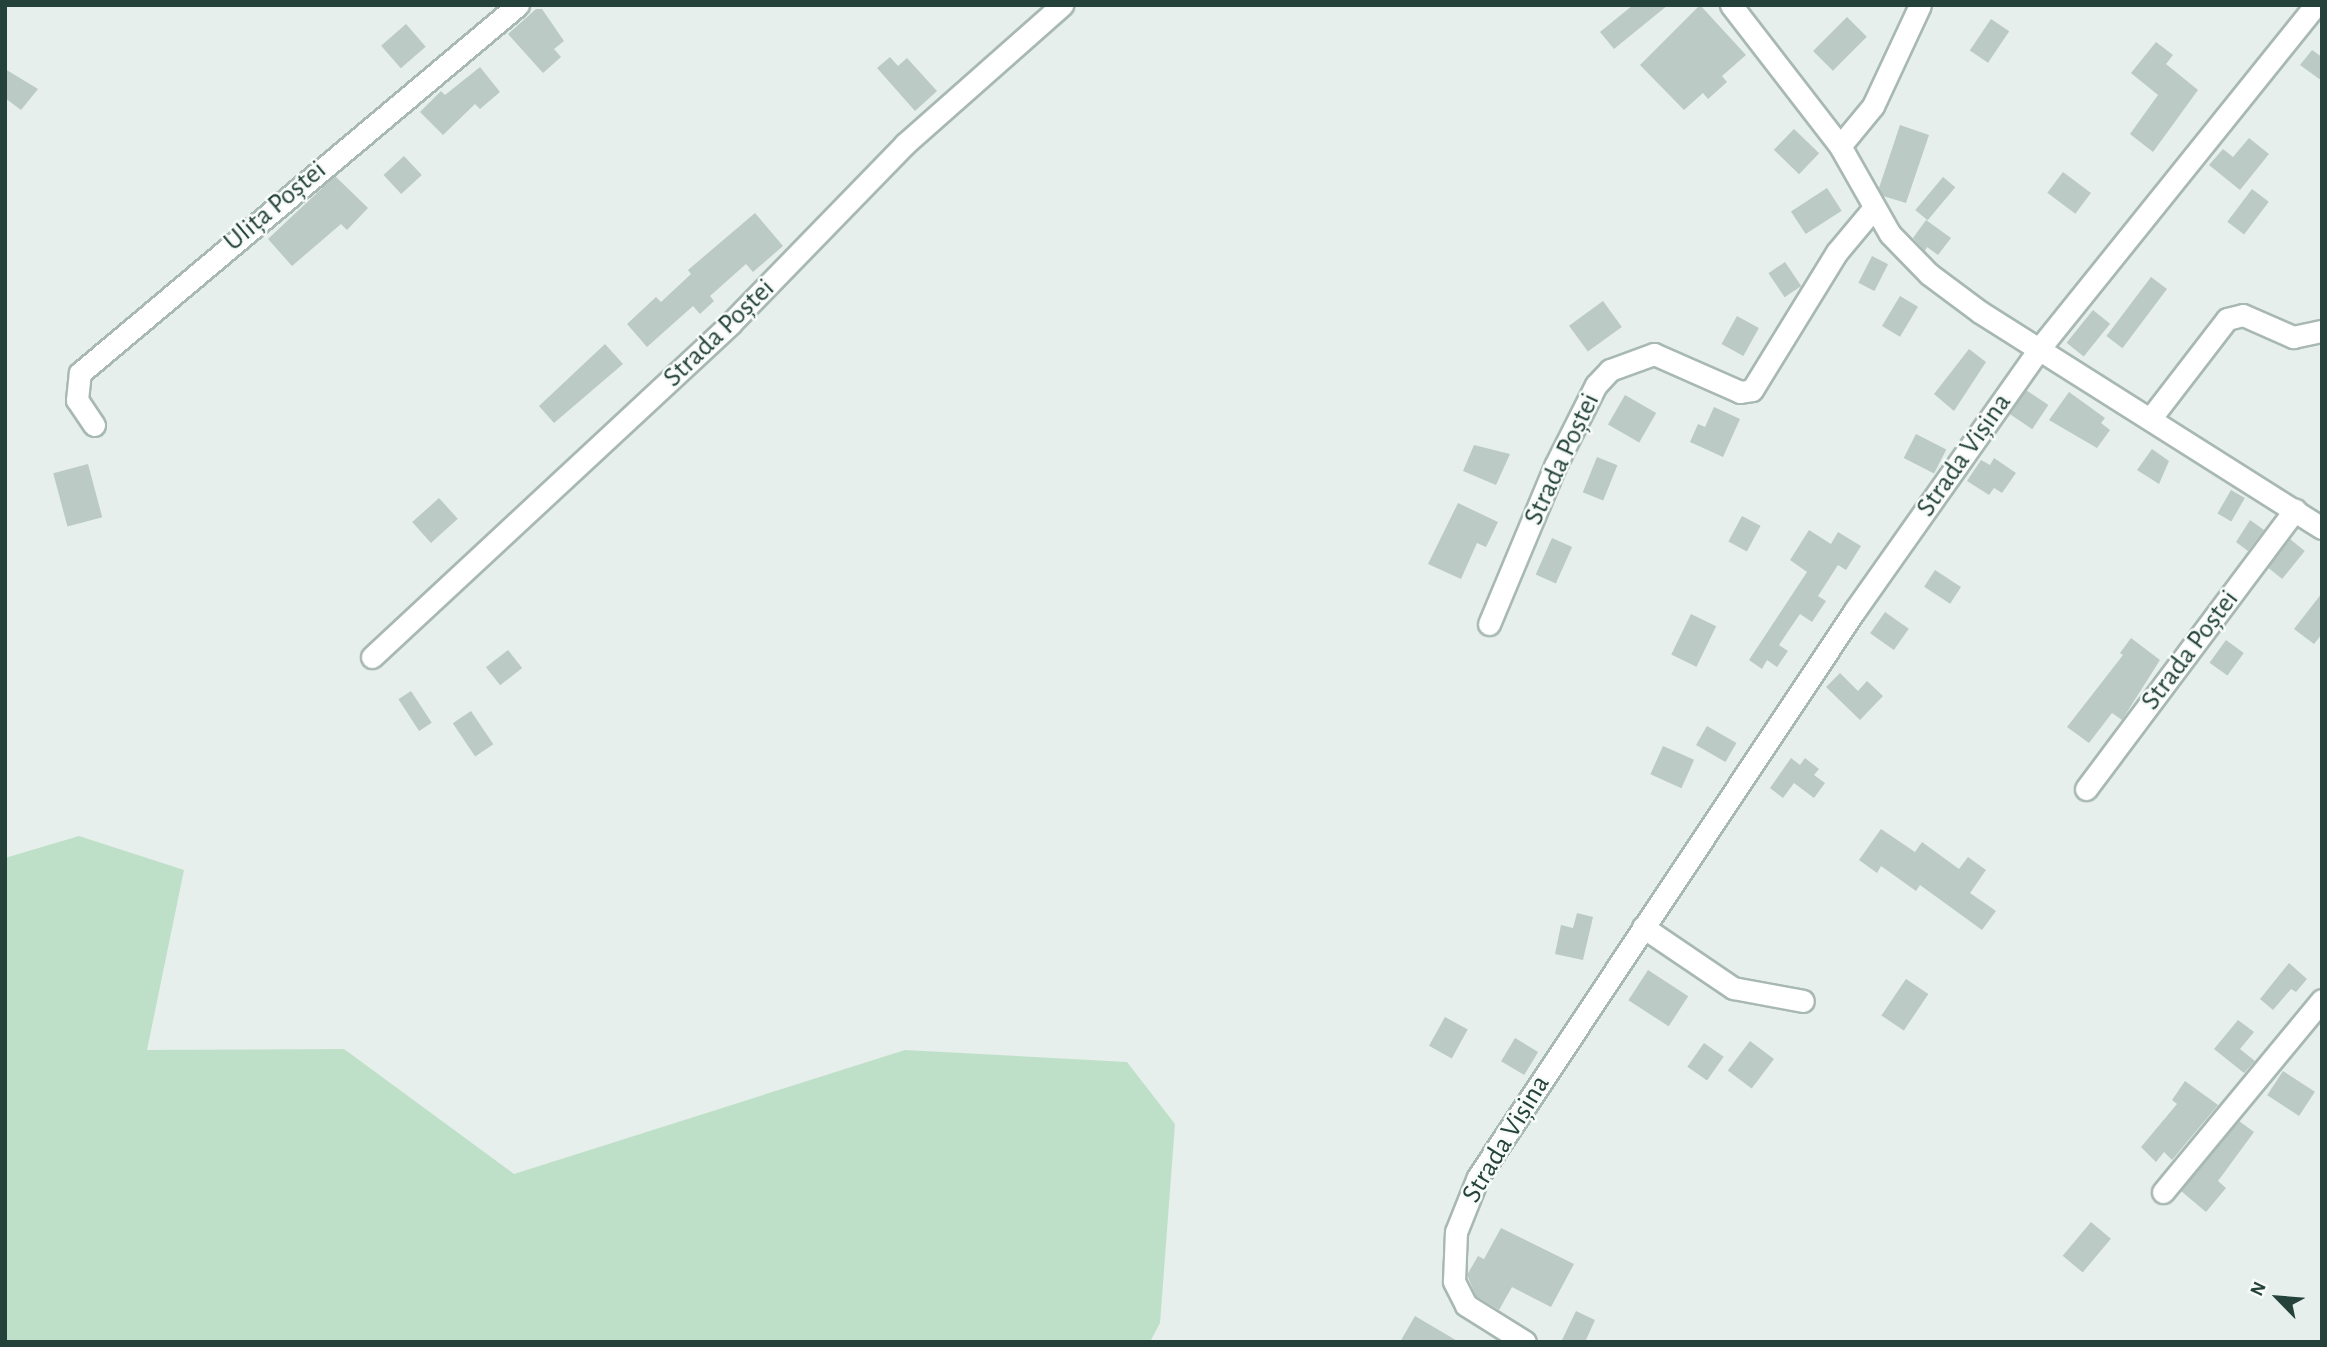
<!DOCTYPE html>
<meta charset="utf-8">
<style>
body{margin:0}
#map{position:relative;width:2327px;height:1347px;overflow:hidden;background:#e6efeb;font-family:"Alegreya Sans",sans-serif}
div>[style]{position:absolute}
.green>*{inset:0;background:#bfe0c8}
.building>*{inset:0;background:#bbcac4;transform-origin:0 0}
.roads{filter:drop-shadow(2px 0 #a8b8b2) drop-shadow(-2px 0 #a8b8b2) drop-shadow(0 2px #a8b8b2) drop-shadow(0 -2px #a8b8b2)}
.minor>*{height:21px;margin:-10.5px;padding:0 10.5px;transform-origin:10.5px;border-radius:10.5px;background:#fff}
span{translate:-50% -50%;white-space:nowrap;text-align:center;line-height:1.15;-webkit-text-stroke:5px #f7fbf9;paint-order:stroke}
.street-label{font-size:28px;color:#24423a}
.frame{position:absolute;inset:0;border:7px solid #24423a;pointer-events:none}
.north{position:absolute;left:2243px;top:1263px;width:70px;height:70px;-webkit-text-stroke:5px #f7fbf9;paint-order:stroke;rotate:295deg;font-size:19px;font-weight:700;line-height:28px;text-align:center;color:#24423a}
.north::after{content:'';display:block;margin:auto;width:24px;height:32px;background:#24423a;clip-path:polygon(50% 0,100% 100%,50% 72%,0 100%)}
</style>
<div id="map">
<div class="green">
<i style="clip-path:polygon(79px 836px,184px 870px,147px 1050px,344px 1049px,514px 1174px,905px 1050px,1127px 1062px,1175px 1124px,1160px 1323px,1150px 1342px,5px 1342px,5px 858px)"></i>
</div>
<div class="building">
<i style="clip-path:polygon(1633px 5px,1668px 5px,1614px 49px,1600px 32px)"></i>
<i style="clip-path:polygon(1700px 5px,1746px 55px,1722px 76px,1727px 82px,1708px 99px,1703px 93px,1684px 110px,1640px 65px)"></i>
<i style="clip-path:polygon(536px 9px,542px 9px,564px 41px,554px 49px,561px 57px,543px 73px,508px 34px)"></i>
<i style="left:1847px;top:17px;width:28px;height:48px;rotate:45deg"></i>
<i style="left:1991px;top:19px;width:22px;height:38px;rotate:34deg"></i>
<i style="left:406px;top:24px;width:30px;height:33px;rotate:49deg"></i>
<i style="clip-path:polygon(2156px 42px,2173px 55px,2166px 64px,2198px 90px,2153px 152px,2130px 134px,2158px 95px,2131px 73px)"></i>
<i style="clip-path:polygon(2312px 50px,2322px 57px,2322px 81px,2300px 65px)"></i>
<i style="clip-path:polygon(890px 57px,898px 66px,907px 58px,937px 91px,915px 111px,877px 68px)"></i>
<i style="clip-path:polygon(480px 67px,500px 92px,480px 109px,475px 104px,443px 135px,420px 112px,441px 91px,445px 95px)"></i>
<i style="clip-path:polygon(5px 69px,38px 89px,21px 110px,5px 98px)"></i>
<i style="clip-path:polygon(1900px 125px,1929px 135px,1906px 203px,1883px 196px,1879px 188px)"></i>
<i style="left:1794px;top:129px;width:35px;height:29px;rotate:44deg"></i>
<i style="clip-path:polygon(2249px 138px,2269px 154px,2240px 190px,2209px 165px,2223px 149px,2233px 157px)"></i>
<i style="left:404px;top:156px;width:26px;height:28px;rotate:47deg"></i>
<i style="left:2063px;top:172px;width:35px;height:26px;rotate:37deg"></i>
<i style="clip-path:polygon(335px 176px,368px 208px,347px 230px,341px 224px,292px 266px,268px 239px)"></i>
<i style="left:1943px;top:177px;width:16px;height:43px;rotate:40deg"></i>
<i style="left:1827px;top:188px;width:27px;height:43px;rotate:57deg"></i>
<i style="left:2252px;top:189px;width:21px;height:41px;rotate:37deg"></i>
<i style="clip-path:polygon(755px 213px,783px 246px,753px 272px,746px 264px,710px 296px,714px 301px,700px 314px,693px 306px,647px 347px,627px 324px,656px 297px,661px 302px,691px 274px,688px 270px)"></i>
<i style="clip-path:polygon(1926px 220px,1951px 238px,1938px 255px,1927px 247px,1925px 251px,1913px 238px)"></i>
<i style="left:1872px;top:256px;width:18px;height:30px;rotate:27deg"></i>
<i style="left:1785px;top:262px;width:29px;height:20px;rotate:56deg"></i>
<i style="left:2151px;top:277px;width:20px;height:74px;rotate:37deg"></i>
<i style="left:1900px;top:296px;width:21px;height:35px;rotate:31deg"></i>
<i style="left:1603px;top:301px;width:32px;height:42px;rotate:54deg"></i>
<i style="left:2093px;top:310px;width:22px;height:42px;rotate:39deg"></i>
<i style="left:1737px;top:316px;width:25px;height:32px;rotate:29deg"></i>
<i style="clip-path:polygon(605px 344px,623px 364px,554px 423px,539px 406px)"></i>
<i style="clip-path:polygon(1969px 349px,1986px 362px,1954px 411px,1934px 394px)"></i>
<i style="left:2026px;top:390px;width:27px;height:29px;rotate:34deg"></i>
<i style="clip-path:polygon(2069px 392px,2105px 418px,2101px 423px,2110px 430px,2097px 448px,2049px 420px)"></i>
<i style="left:1625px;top:395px;width:36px;height:34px;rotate:30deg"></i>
<i style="clip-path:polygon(1714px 407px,1740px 419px,1723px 457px,1690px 442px,1698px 424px,1705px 427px)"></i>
<i style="left:1916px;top:434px;width:34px;height:27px;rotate:27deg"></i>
<i style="clip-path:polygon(1474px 445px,1510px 454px,1496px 485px,1463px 471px)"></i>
<i style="clip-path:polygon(2152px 449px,2169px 461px,2159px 484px,2137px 470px)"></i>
<i style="left:1597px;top:457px;width:22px;height:38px;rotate:22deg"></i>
<i style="clip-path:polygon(1994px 458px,2016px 473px,2002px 493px,1994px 488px,1989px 495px,1967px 481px,1981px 460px,1990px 465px)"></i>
<i style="left:88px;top:464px;width:55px;height:36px;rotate:75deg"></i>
<i style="left:2231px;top:490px;width:16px;height:27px;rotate:30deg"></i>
<i style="left:439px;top:498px;width:28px;height:36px;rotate:48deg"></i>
<i style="clip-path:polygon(1458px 503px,1498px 522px,1486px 547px,1477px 543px,1461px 579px,1428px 564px)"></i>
<i style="left:1742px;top:516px;width:21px;height:29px;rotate:28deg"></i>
<i style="clip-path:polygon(2250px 520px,2264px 530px,2248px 551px,2236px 542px)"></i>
<i style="clip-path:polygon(1809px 530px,1831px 544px,1838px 532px,1861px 546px,1846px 570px,1838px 565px,1818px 596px,1826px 601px,1812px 622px,1800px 614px,1787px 633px,1779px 645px,1788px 651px,1777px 667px,1767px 660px,1762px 669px,1749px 660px,1807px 572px,1790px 560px)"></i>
<i style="left:1552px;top:538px;width:22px;height:40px;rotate:24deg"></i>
<i style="left:2290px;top:539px;width:19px;height:36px;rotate:39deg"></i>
<i style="left:1935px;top:570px;width:31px;height:20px;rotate:33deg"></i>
<i style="clip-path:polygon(2322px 593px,2322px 634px,2314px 644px,2294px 629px)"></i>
<i style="left:1885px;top:612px;width:29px;height:26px;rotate:35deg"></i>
<i style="left:1691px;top:614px;width:28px;height:45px;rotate:26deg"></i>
<i style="clip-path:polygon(2131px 638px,2160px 660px,2122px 720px,2112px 713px,2089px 743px,2067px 727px,2123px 655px,2120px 653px)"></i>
<i style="left:2226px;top:640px;width:22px;height:28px;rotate:36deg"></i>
<i style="left:508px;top:650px;width:23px;height:28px;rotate:52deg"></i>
<i style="clip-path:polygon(1840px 673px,1858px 691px,1867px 681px,1883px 696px,1860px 720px,1826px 687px)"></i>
<i style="left:411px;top:691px;width:38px;height:15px;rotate:57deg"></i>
<i style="left:471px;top:711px;width:40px;height:22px;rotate:56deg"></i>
<i style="left:1707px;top:726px;width:34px;height:22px;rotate:30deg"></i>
<i style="left:1663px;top:746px;width:34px;height:31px;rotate:24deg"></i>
<i style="clip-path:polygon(1791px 758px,1800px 765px,1805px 758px,1819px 769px,1814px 775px,1825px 783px,1814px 798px,1794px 783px,1783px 798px,1770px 788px)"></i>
<i style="clip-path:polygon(1881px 829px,1915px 852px,1922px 842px,1959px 869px,1968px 857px,1986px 870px,1970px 893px,1996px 911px,1982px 930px,1920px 885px,1916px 891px,1881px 866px,1877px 873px,1859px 860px)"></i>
<i style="clip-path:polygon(1577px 913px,1593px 917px,1583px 960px,1555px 954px,1561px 925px,1573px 928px)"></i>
<i style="clip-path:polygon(2289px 963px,2307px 979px,2296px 992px,2291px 989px,2273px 1010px,2260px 999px)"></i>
<i style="left:1648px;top:970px;width:48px;height:36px;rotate:33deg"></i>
<i style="left:1906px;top:979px;width:27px;height:44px;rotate:34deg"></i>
<i style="left:1445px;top:1017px;width:26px;height:33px;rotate:29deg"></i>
<i style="clip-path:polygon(2238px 1020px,2254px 1032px,2240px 1049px,2255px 1061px,2244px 1073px,2214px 1049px)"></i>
<i style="left:1515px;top:1038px;width:27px;height:27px;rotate:31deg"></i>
<i style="left:1750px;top:1041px;width:30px;height:37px;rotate:37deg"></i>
<i style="left:1704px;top:1043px;width:24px;height:29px;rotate:35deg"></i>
<i style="left:2283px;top:1071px;width:38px;height:29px;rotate:33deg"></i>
<i style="clip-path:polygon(2185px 1081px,2218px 1105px,2172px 1160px,2164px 1152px,2156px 1162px,2141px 1147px,2177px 1104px,2172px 1100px)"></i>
<i style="clip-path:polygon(2239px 1121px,2254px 1132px,2218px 1181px,2226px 1188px,2206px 1212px,2181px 1191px)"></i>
<i style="left:2091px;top:1222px;width:26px;height:44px;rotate:40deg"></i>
<i style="clip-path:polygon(1501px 1228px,1574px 1264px,1551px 1307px,1512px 1287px,1499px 1310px,1476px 1296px,1467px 1275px,1478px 1256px,1484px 1259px)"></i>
<i style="clip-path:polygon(1576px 1311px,1595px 1320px,1585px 1342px,1561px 1342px)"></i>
<i style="clip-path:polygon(1415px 1316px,1459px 1342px,1400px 1342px)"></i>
</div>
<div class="roads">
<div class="minor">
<i style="left:1731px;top:5px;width:178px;rotate:52.3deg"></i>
<i style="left:1840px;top:146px;width:101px;rotate:60.4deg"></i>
<i style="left:1890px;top:234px;width:56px;rotate:45.7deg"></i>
<i style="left:1929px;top:274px;width:64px;rotate:36.7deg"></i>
<i style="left:1980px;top:312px;width:404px;rotate:32.3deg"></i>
<i style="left:1840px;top:146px;width:52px;rotate:-50.5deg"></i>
<i style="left:1873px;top:106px;width:111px;rotate:-65deg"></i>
<i style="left:2150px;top:419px;width:126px;rotate:-52.4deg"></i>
<i style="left:2227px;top:319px;width:16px;rotate:-14deg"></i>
<i style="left:2243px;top:315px;width:55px;rotate:23.7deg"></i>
<i style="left:2293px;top:337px;width:30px;rotate:-12deg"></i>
<i style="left:94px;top:425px;width:30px;rotate:-124deg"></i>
<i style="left:77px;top:400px;width:27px;rotate:-84deg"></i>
<i style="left:80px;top:373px;width:572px;rotate:-40.04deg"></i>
<i style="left:1489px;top:624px;width:171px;rotate:-67.3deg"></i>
<i style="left:1555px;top:466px;width:91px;rotate:-63.2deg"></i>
<i style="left:1596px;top:385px;width:21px;rotate:-47deg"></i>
<i style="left:1610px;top:370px;width:47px;rotate:-20deg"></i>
<i style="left:1654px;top:354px;width:94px;rotate:23.8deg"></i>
<i style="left:1740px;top:392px;width:12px;rotate:-9deg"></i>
<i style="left:1752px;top:390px;width:162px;rotate:-58.4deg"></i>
<i style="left:1837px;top:252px;width:56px;rotate:-50.1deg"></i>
<i style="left:372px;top:657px;width:490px;rotate:-42.9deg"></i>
<i style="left:731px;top:323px;width:250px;rotate:-45.8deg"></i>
<i style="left:905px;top:144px;width:210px;rotate:-41.5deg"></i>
<i style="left:2086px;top:789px;width:349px;rotate:-53.2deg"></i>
<i style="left:1643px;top:927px;width:109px;rotate:34.1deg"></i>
<i style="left:1733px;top:988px;width:71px;rotate:10.5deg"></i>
<i style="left:2163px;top:1192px;width:249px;rotate:-50.4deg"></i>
<i style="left:1525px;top:1342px;width:70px;rotate:-147.9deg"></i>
<i style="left:1466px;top:1305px;width:27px;rotate:-117deg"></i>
<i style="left:1454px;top:1281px;width:49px;rotate:-87.7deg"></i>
<i style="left:1456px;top:1232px;width:59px;rotate:-68.2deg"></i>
<i style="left:1478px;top:1177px;width:681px;rotate:-56.38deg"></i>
<i style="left:1855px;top:610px;width:319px;rotate:-54.8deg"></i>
<i style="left:2039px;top:349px;width:442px;rotate:-51.2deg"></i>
</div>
</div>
<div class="street-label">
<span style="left:275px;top:206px;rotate:-40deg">Ulița Poștei</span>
<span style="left:719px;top:333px;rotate:-44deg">Strada Poștei</span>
<span style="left:1964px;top:455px;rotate:-55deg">Strada Vișina</span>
<span style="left:1562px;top:459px;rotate:-65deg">Strada Poștei</span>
<span style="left:2190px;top:650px;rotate:-53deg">Strada Poștei</span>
<span style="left:1506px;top:1139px;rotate:-59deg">Strada Vișina</span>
</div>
<div class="frame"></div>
<div class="north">N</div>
</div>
